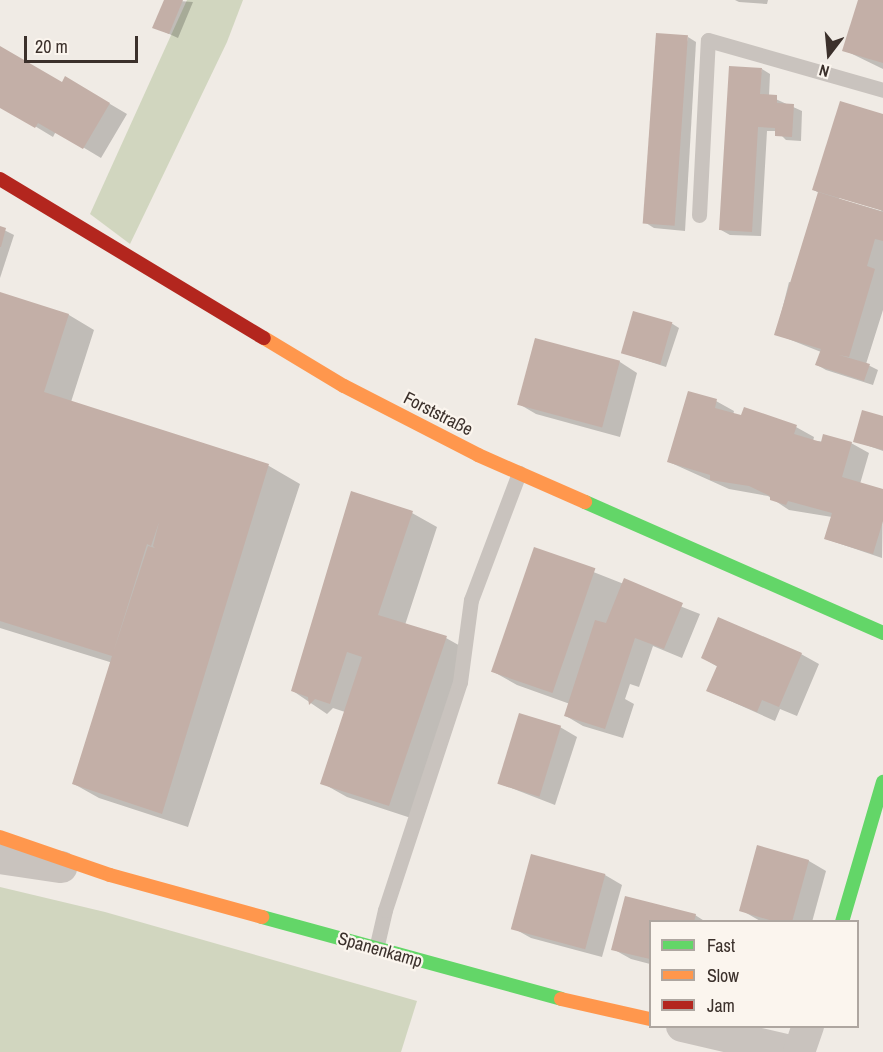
<!DOCTYPE html>
<meta charset="utf-8">
<style>
body{margin:0}
#map{position:relative;width:883px;height:1052px;overflow:hidden;background:#f0ebe5;font-family:"Archivo Narrow",sans-serif}
div>[style]{position:absolute}
.green>*{inset:0;background:#d1d6bf}
.shadow>*{inset:0;background:#0003}
.building>*{inset:0;background:#c3afa7;transform-origin:0 0}
.lane>*{height:15px;margin:-7.5px;padding:0 7.5px;transform-origin:7.5px;border-radius:7.5px;background:#c9c3be}
.street>*{height:32px;margin:-16px;padding:0 16px;transform-origin:16px;border-radius:16px;background:#c9c3be}
.fast>*{height:14px;margin:-7px;padding:0 7px;transform-origin:7px;border-radius:7px;background:#63d668}
.slow>*{height:14px;margin:-7px;padding:0 7px;transform-origin:7px;border-radius:7px;background:#ff974d}
.jam>*{height:14px;margin:-7px;padding:0 7px;transform-origin:7px;border-radius:7px;background:#b3261e}
span{translate:-50% -50%;white-space:nowrap;text-align:center;line-height:1.15;-webkit-text-stroke:4.5px #fbf5ee;paint-order:stroke}
.street-label{font-size:18px;color:#3b302b}
.legend{position:absolute;left:649px;top:920px;width:210px;height:108px;box-sizing:border-box;background:#fbf5ee;border:2px solid #aea6a0;margin:0;padding:8px 10px;list-style:none;font-size:18px;color:#3b302b}
.legend li{display:flex;align-items:center;gap:12px;height:30px}
.legend b{width:30px;border:2px solid #aea6a0}
.north{position:absolute;left:799px;top:24px;width:60px;height:60px;-webkit-text-stroke:4px #fbf5ee;paint-order:stroke;rotate:196deg;font-size:16px;font-weight:700;line-height:24px;text-align:center;color:#3b302b}
.north::after{content:'';display:block;margin:auto;width:21px;height:27px;background:#3b302b;clip-path:polygon(50% 0,100% 100%,50% 72%,0 100%)}
.scale{position:absolute;left:24px;top:36px;width:114px;height:27px;box-sizing:border-box;border:3px solid #3b302b;border-top:0;padding-left:8px;font-size:18px;line-height:21px;white-space:nowrap;color:#3b302b;-webkit-text-stroke:4px #fbf5ee;paint-order:stroke}
</style>
<div id="map">
<div class="green">
<i style="clip-path:polygon(187px 0,243px 0,227px 42px,130px 244px,90px 214px)"></i>
<i style="clip-path:polygon(0 887px,105px 912px,417px 1001px,401px 1052px,0 1052px)"></i>
</div>
<div class="shadow">
<i style="clip-path:polygon(165px 0,193px 2px,178px 38px,154px 27px)"></i>
<i style="clip-path:polygon(735px 0,768px 0,767px 4px,739px 2px)"></i>
<i style="clip-path:polygon(859px 0,883px 0,883px 69px,844px 50px)"></i>
<i style="clip-path:polygon(688px 37px,696px 42px,685px 231px,654px 228px,646px 223px)"></i>
<i style="clip-path:polygon(0 48px,62px 84px,66px 78px,127px 114px,101px 158px,56px 131px,53px 137px,0 105px)"></i>
<i style="clip-path:polygon(762px 69px,770px 74px,769px 96px,802px 111px,801px 141px,786px 140px,777px 131px,767px 131px,761px 236px,730px 235px,721px 230px)"></i>
<i style="clip-path:polygon(evenodd,841px 102px,883px 115px,883px 310px,866px 364px,878px 370px,873px 385px,826px 370px,817px 365px,821px 352px,776px 334px,789px 282px,797px 284px,819px 193px,814px 190px,841px 102px,840px 196px,882px 209px,881px 211px,839px 199px,840px 196px)"></i>
<i style="clip-path:polygon(0 228px,14px 235px,0 278px)"></i>
<i style="clip-path:polygon(0 293px,69px 315px,94px 330px,71px 402px,269px 466px,300px 484px,188px 827px,99px 798px,74px 784px,113px 663px,0 628px)"></i>
<i style="clip-path:polygon(671px 323px,679px 328px,666px 367px,623px 353px)"></i>
<i style="clip-path:polygon(536px 340px,620px 362px,637px 373px,620px 437px,536px 414px,519px 404px)"></i>
<i style="clip-path:polygon(716px 401px,734px 411px,733px 415px,796px 427px,814px 437px,813px 441px,851px 443px,869px 453px,860px 484px,883px 491px,882px 558px,826px 539px,832px 517px,789px 510px,768px 496px,729px 489px,669px 462px)"></i>
<i style="clip-path:polygon(883px 417px,883px 451px,855px 441px)"></i>
<i style="clip-path:polygon(412px 513px,437px 527px,405px 625px,446px 638px,471px 652px,414px 819px,347px 797px,322px 783px,345px 712px,333px 708px,327px 714px,293px 691px)"></i>
<i style="clip-path:polygon(535px 549px,700px 614px,682px 658px,653px 646px,639px 687px,630px 684px,625px 699px,634px 704px,623px 738px,583px 726px,566px 716px,570px 704px,517px 685px,492px 671px)"></i>
<i style="clip-path:polygon(801px 654px,819px 664px,797px 716px,780px 709px,775px 721px,708px 691px,718px 667px,703px 658px)"></i>
<i style="clip-path:polygon(560px 727px,577px 737px,555px 805px,498px 783px)"></i>
<i style="clip-path:polygon(758px 847px,809px 861px,826px 871px,812px 922px,762px 922px,741px 910px)"></i>
<i style="clip-path:polygon(605px 875px,622px 885px,602px 957px,531px 938px,513px 928px)"></i>
<i style="clip-path:polygon(626px 898px,695px 915px,706px 922px,650px 922px,650px 964px,631px 959px,613px 949px)"></i>
</div>
<div class="building">
<i style="clip-path:polygon(164px 0,183px 0,169px 34px,152px 28px)"></i>
<i style="clip-path:polygon(858px 0,883px 0,883px 63px,842px 51px)"></i>
<i style="left:656px;top:33px;width:32px;height:191px;rotate:4deg"></i>
<i style="clip-path:polygon(0 46px,62px 82px,65px 76px,110px 103px,83px 149px,38px 123px,35px 128px,0 108px)"></i>
<i style="clip-path:polygon(729px 66px,762px 68px,760px 94px,777px 95px,777px 103px,794px 104px,792px 137px,775px 136px,775px 128px,758px 127px,752px 232px,719px 230px)"></i>
<i style="clip-path:polygon(840px 101px,883px 114px,883px 211px,812px 190px)"></i>
<i style="clip-path:polygon(818px 192px,883px 212px,883px 241px,875px 239px,867px 266px,875px 269px,849px 357px,839px 355px,870px 364px,864px 381px,815px 365px,821px 349px,774px 335px)"></i>
<i style="clip-path:polygon(0 226px,6px 228px,1px 247px,0 247px)"></i>
<i style="clip-path:polygon(evenodd,0 292px,69px 314px,44px 392px,269px 464px,162px 814px,72px 784px,112px 656px,0 621px,0 292px,159px 522px,153px 546px,155px 548px,148px 546px,113px 653px,147px 544px,151px 546px,159px 522px)"></i>
<i style="left:633px;top:311px;width:41px;height:44px;rotate:16deg"></i>
<i style="left:535px;top:338px;width:88px;height:69px;rotate:15deg"></i>
<i style="clip-path:polygon(688px 391px,717px 399px,715px 408px,741px 415px,744px 407px,797px 425px,794px 434px,821px 442px,823px 434px,852px 442px,842px 477px,883px 489px,883px 521px,873px 554px,824px 539px,832px 513px,788px 501px,786px 505px,770px 500px,770px 496px,749px 486px,710px 480px,710px 475px,667px 462px)"></i>
<i style="clip-path:polygon(862px 410px,883px 416px,883px 450px,853px 442px)"></i>
<i style="clip-path:polygon(351px 491px,413px 511px,378px 615px,447px 636px,389px 806px,320px 784px,362px 657px,347px 652px,330px 704px,315px 699px,309px 705px,308px 697px,291px 691px)"></i>
<i style="left:534px;top:547px;width:65px;height:132px;rotate:19deg"></i>
<i style="clip-path:polygon(624px 578px,683px 603px,664px 649px,635px 638px,605px 729px,564px 716px,595px 620px,606px 623px)"></i>
<i style="clip-path:polygon(718px 617px,802px 653px,779px 707px,762px 700px,757px 712px,706px 691px,717px 666px,701px 658px)"></i>
<i style="left:519px;top:713px;width:44px;height:74px;rotate:17deg"></i>
<i style="clip-path:polygon(757px 845px,809px 860px,792px 922px,776px 922px,739px 911px)"></i>
<i style="left:531px;top:854px;width:77px;height:78px;rotate:15deg"></i>
<i style="clip-path:polygon(625px 896px,696px 914px,694px 922px,650px 922px,650px 959px,611px 950px)"></i>
</div>
<div class="lane">
<i style="left:699px;top:215px;width:175px;rotate:-87.1deg"></i>
<i style="left:708px;top:40px;width:182px;rotate:15.9deg"></i>
<i style="left:376px;top:949px;width:40px;rotate:-77deg"></i>
<i style="left:385px;top:910px;width:240px;rotate:-71.8deg"></i>
<i style="left:460px;top:682px;width:83px;rotate:-82.4deg"></i>
<i style="left:471px;top:600px;width:136px;rotate:-69.3deg"></i>
</div>
<div class="street">
<i style="left:0;top:858px;width:62px;rotate:8.4deg"></i>
<i style="left:682px;top:1026px;width:116px;rotate:13deg"></i>
<i style="left:799px;top:1052px;width:28px;rotate:-71deg"></i>
</div>
<div class="fast">
<i style="left:585px;top:502px;width:326px;rotate:23.7deg"></i>
<i style="left:262px;top:917px;width:310px;rotate:15.3deg"></i>
<i style="left:842px;top:922px;width:146px;rotate:-73.7deg"></i>
</div>
<div class="slow">
<i style="left:264px;top:338px;width:93px;rotate:31deg"></i>
<i style="left:344px;top:386px;width:151px;rotate:27.2deg"></i>
<i style="left:478px;top:455px;width:117px;rotate:23.7deg"></i>
<i style="left:0;top:837px;width:116px;rotate:19.1deg"></i>
<i style="left:110px;top:875px;width:158px;rotate:15.4deg"></i>
<i style="left:561px;top:999px;width:91px;rotate:12.7deg"></i>
</div>
<div class="jam">
<i style="left:0;top:179px;width:308px;rotate:31.1deg"></i>
</div>
<div class="street-label">
<span style="left:438px;top:414px;rotate:27deg">Forststraße</span>
<span style="left:380px;top:950px;rotate:16deg">Spanenkamp</span>
</div>
<ul class="legend">
<li><b style="height:8px;background:#63d668"></b>Fast</li>
<li><b style="height:8px;background:#ff974d"></b>Slow</li>
<li><b style="height:8px;background:#b3261e"></b>Jam</li>
</ul>
<div class="north">N</div>
<div class="scale">20 m</div>
</div>
